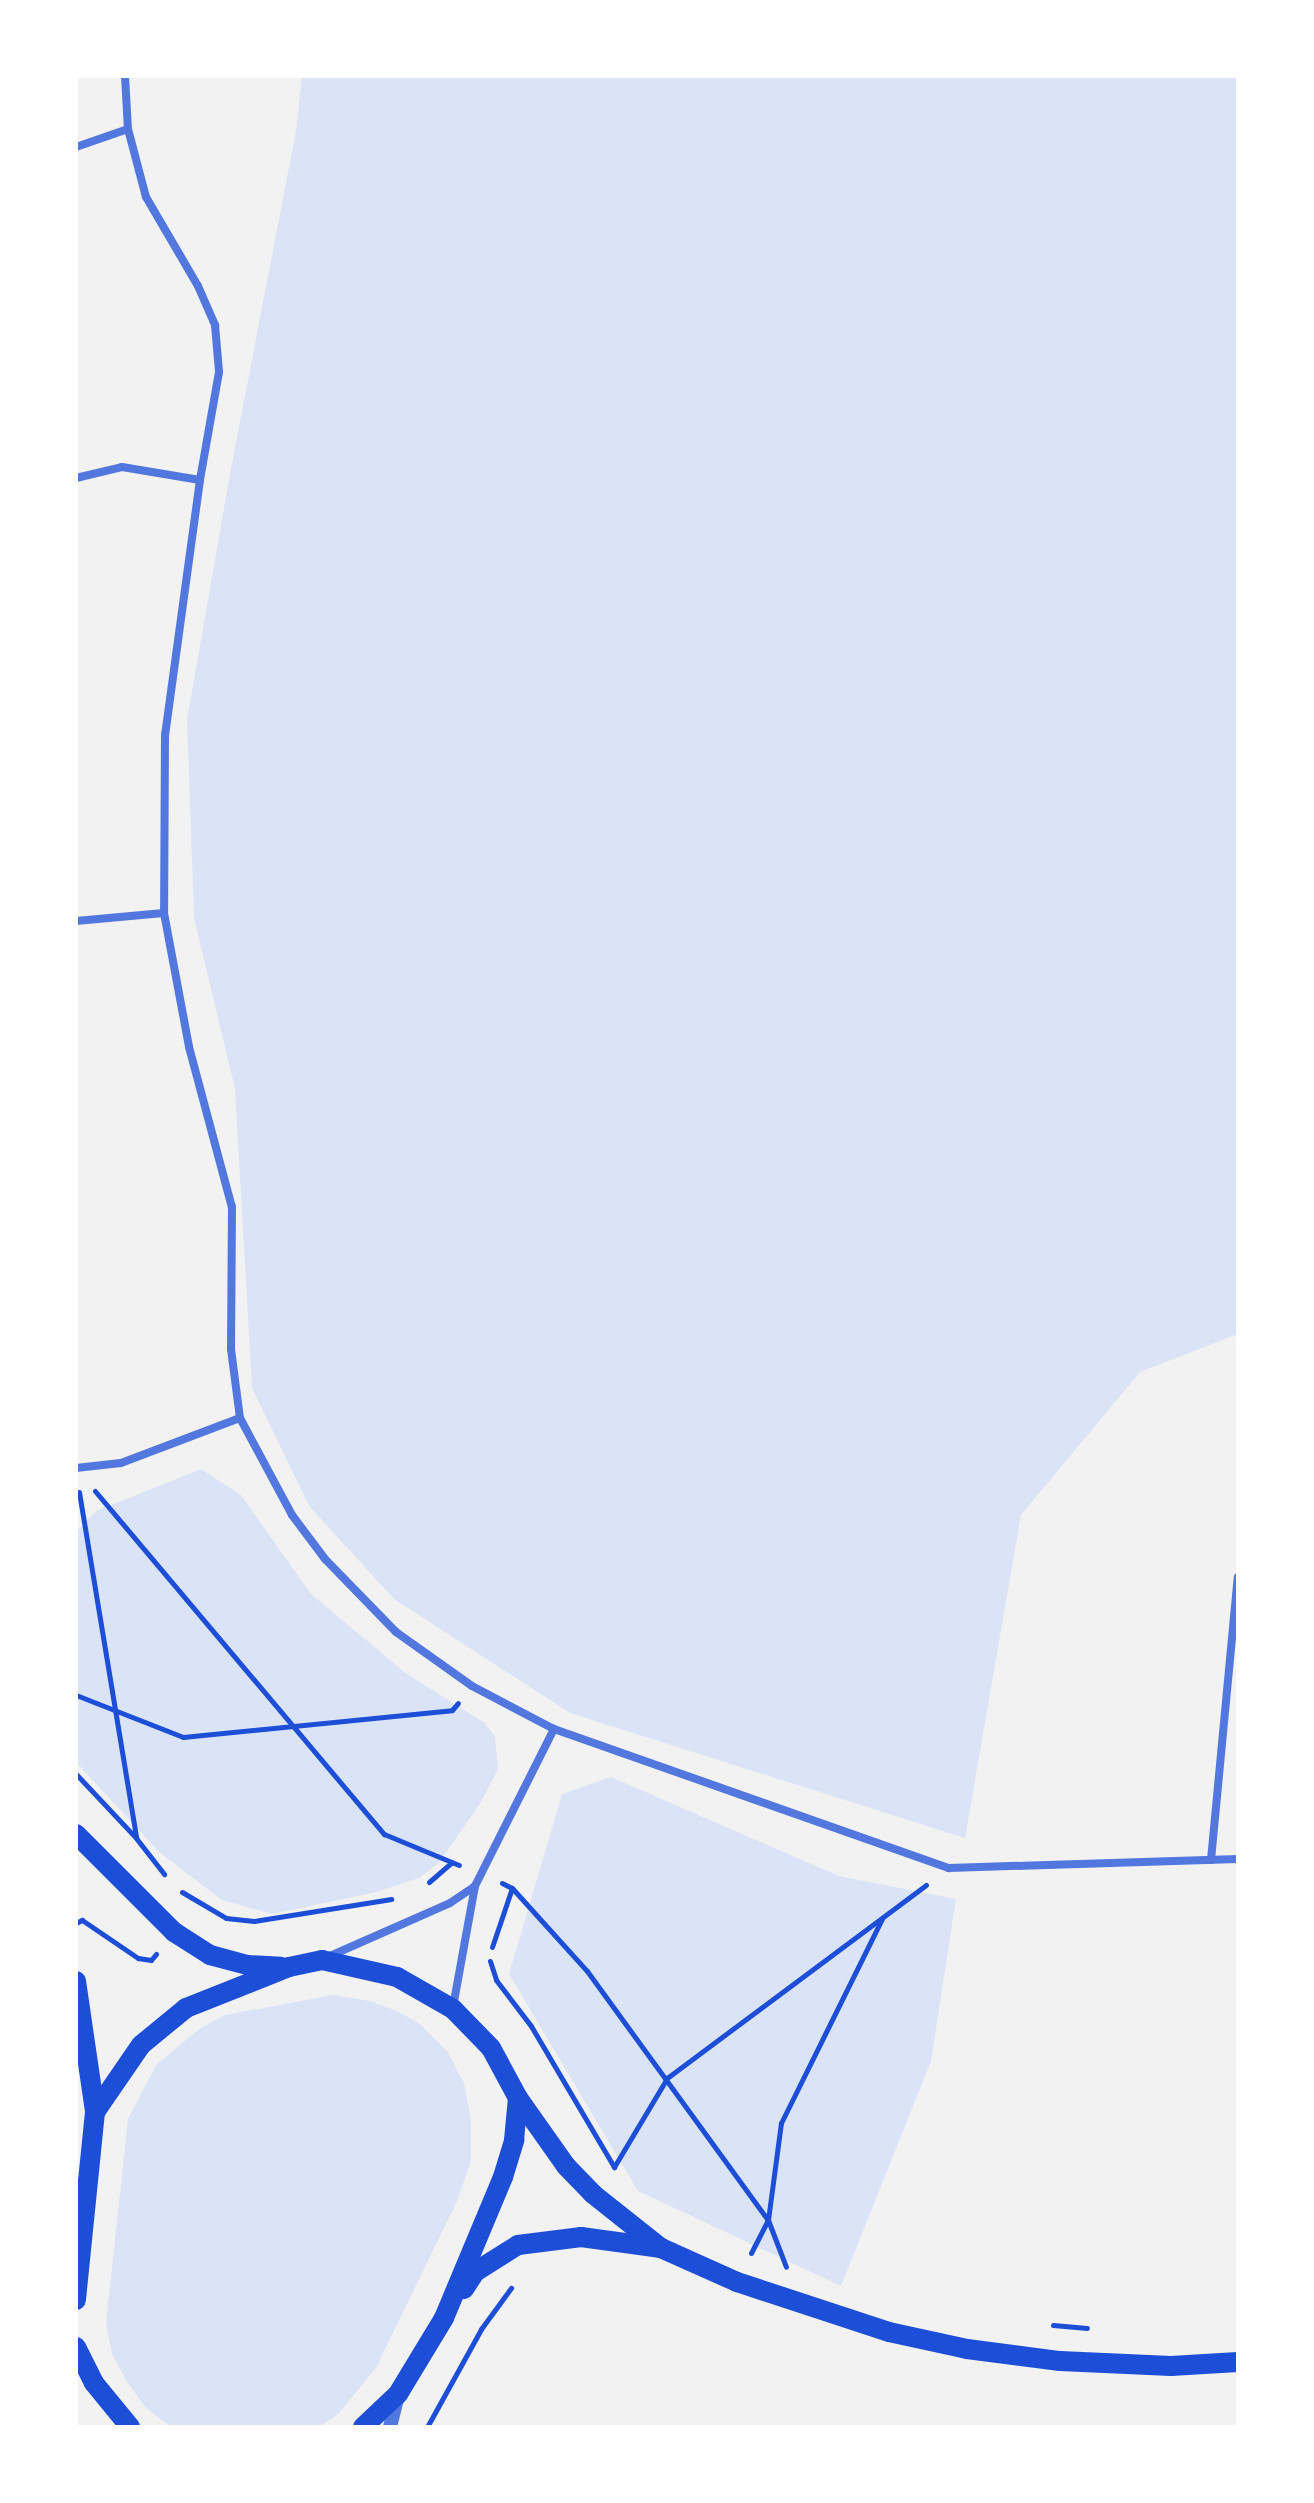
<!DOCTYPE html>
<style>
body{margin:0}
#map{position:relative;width:1314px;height:2503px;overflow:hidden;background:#f2f2f2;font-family:Quicksand,sans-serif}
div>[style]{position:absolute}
.green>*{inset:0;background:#dbe4f7}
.path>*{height:5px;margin:-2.5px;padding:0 2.5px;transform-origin:2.5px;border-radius:2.5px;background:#1d4ed8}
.minor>*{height:8px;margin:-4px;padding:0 4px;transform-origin:4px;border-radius:4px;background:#5277de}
.tertiary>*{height:14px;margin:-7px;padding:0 7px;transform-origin:7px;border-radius:7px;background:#5277de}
.primary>*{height:20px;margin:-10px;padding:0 10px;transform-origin:10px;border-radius:10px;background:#1d4ed8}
span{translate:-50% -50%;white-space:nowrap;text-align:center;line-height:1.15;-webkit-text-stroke:7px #fff;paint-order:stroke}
.frame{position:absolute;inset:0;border:78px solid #fff;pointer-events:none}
</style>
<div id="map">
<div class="green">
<i style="clip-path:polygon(302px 76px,1238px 76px,1238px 1334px,1140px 1372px,1021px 1515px,965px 1838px,570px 1713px,394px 1599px,309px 1506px,252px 1388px,235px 1089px,194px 918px,187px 720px,231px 468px,296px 131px)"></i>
<i style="clip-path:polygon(201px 1469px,241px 1495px,311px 1594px,407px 1674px,485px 1723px,495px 1737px,498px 1769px,481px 1802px,439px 1863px,419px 1878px,377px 1892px,272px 1914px,222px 1900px,159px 1852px,76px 1762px,76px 1532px,96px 1511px)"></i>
<i style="clip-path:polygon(611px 1777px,839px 1876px,956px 1899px,931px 2061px,841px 2286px,638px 2191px,509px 1974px,562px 1794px)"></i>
<i style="clip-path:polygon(333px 1995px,370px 2001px,397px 2011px,420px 2024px,447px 2051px,464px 2083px,471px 2120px,471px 2161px,457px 2201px,376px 2368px,338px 2414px,319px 2427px,171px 2427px,146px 2408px,127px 2382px,112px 2354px,106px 2323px,128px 2119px,156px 2065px,199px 2029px,225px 2015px)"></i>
</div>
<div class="path">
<i style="left:95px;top:1491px;width:449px;rotate:49.9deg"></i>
<i style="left:384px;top:1834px;width:81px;rotate:22.5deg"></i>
<i style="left:79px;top:1492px;width:350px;rotate:80.6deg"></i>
<i style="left:76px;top:1695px;width:115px;rotate:21.4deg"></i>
<i style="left:183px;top:1737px;width:270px;rotate:-5.7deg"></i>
<i style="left:452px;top:1710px;width:9px;rotate:-49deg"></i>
<i style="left:76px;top:1774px;width:88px;rotate:46.8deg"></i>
<i style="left:136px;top:1838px;width:46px;rotate:52.1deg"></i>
<i style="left:429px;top:1882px;width:30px;rotate:-41deg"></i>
<i style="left:502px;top:1883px;width:11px;rotate:27deg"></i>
<i style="left:512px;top:1888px;width:112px;rotate:47.9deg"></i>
<i style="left:587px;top:1971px;width:308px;rotate:54deg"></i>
<i style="left:768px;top:2220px;width:50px;rotate:69deg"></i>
<i style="left:182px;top:1892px;width:51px;rotate:30.6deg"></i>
<i style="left:226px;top:1918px;width:28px;rotate:6deg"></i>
<i style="left:254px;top:1921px;width:139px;rotate:-9.1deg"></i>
<i style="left:76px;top:1923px;width:7px;rotate:-27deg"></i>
<i style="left:82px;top:1920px;width:68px;rotate:34.2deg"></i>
<i style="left:138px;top:1958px;width:13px;rotate:9deg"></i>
<i style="left:151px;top:1960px;width:8px;rotate:-50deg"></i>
<i style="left:492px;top:1947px;width:62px;rotate:-71.3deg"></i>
<i style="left:490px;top:1961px;width:20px;rotate:72deg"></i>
<i style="left:496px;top:1980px;width:58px;rotate:52.7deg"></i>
<i style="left:531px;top:2026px;width:164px;rotate:59.5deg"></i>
<i style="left:614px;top:2167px;width:104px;rotate:-59.2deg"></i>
<i style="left:667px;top:2078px;width:323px;rotate:-36.7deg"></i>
<i style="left:751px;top:2253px;width:37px;rotate:-63deg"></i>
<i style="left:768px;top:2220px;width:98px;rotate:-82.4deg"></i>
<i style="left:781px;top:2123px;width:228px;rotate:-63.7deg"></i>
<i style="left:1053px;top:2325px;width:34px;rotate:5deg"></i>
<i style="left:427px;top:2427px;width:112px;rotate:-61.1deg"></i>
<i style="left:481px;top:2329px;width:51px;rotate:-53.8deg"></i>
</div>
<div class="minor">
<i style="left:125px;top:76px;width:53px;rotate:86.8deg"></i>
<i style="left:128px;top:129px;width:70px;rotate:75.2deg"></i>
<i style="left:146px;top:197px;width:103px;rotate:59.7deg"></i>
<i style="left:198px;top:286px;width:43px;rotate:66.4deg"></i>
<i style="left:215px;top:325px;width:47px;rotate:85.1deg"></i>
<i style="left:219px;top:372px;width:110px;rotate:100deg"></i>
<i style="left:200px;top:480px;width:256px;rotate:97.8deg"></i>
<i style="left:165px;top:734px;width:179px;rotate:90.3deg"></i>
<i style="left:164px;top:913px;width:136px;rotate:79.4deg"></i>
<i style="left:189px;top:1047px;width:166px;rotate:75deg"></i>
<i style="left:232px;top:1207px;width:142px;rotate:90.4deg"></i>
<i style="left:231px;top:1349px;width:70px;rotate:82.6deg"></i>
<i style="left:240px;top:1418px;width:110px;rotate:61.8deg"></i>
<i style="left:292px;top:1515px;width:55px;rotate:53.1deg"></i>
<i style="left:325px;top:1559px;width:102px;rotate:45.8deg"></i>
<i style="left:396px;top:1632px;width:93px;rotate:35.4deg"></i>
<i style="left:472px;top:1686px;width:93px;rotate:27.7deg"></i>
<i style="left:554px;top:1729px;width:419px;rotate:19.4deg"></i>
<i style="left:949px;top:1868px;width:289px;rotate:-1.8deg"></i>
<i style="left:76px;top:147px;width:55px;rotate:-19.1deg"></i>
<i style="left:76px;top:478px;width:47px;rotate:-13.4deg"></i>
<i style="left:122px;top:467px;width:79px;rotate:9.5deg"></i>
<i style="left:76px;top:921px;width:88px;rotate:-5.2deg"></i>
<i style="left:76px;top:1468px;width:45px;rotate:-6.3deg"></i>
<i style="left:121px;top:1463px;width:127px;rotate:-20.7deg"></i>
<i style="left:1211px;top:1860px;width:284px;rotate:-84.6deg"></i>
<i style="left:330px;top:1956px;width:131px;rotate:-23.8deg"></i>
<i style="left:450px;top:1903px;width:30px;rotate:-34deg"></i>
<i style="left:475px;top:1886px;width:176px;rotate:-63.3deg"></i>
<i style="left:453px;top:2007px;width:123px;rotate:-79.7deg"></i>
</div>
<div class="tertiary">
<i style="left:390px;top:2427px;width:34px;rotate:-76deg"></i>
</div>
<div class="primary">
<i style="left:76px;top:1834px;width:139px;rotate:45deg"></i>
<i style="left:174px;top:1932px;width:43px;rotate:32.6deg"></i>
<i style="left:210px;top:1955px;width:38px;rotate:15deg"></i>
<i style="left:247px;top:1965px;width:34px;rotate:3deg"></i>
<i style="left:76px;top:1981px;width:132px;rotate:81.7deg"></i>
<i style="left:95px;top:2112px;width:189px;rotate:95.8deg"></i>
<i style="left:95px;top:2112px;width:81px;rotate:-55.5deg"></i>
<i style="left:141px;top:2045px;width:58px;rotate:-39.4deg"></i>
<i style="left:186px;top:2008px;width:111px;rotate:-21.7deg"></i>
<i style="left:289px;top:1967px;width:34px;rotate:-12deg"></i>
<i style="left:322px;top:1960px;width:77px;rotate:12.8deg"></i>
<i style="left:397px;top:1977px;width:64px;rotate:29.7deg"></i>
<i style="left:453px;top:2009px;width:54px;rotate:45.7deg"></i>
<i style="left:491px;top:2048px;width:57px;rotate:61.6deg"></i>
<i style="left:518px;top:2098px;width:83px;rotate:54.8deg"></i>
<i style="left:566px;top:2166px;width:39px;rotate:46deg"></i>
<i style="left:593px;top:2194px;width:87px;rotate:38.5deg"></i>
<i style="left:661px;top:2248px;width:83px;rotate:24.1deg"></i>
<i style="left:737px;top:2282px;width:160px;rotate:18.2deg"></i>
<i style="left:889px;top:2332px;width:80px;rotate:12.3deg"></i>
<i style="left:967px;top:2349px;width:94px;rotate:7.4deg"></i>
<i style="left:1060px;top:2361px;width:111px;rotate:2.6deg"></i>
<i style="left:1171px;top:2366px;width:67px;rotate:-3.4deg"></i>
<i style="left:464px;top:2289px;width:20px;rotate:-57deg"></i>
<i style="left:475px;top:2272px;width:51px;rotate:-32.1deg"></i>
<i style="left:518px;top:2245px;width:64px;rotate:-7.2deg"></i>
<i style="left:581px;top:2237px;width:81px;rotate:7.8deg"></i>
<i style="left:76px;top:2347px;width:40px;rotate:63.4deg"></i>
<i style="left:94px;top:2383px;width:57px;rotate:50.7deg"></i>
<i style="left:363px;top:2427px;width:48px;rotate:-43.3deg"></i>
<i style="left:398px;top:2394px;width:89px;rotate:-58.8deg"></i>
<i style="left:444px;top:2318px;width:153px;rotate:-67.3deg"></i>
<i style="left:503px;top:2177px;width:39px;rotate:-73deg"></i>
<i style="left:514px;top:2140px;width:42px;rotate:-84.6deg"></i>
</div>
<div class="frame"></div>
</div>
